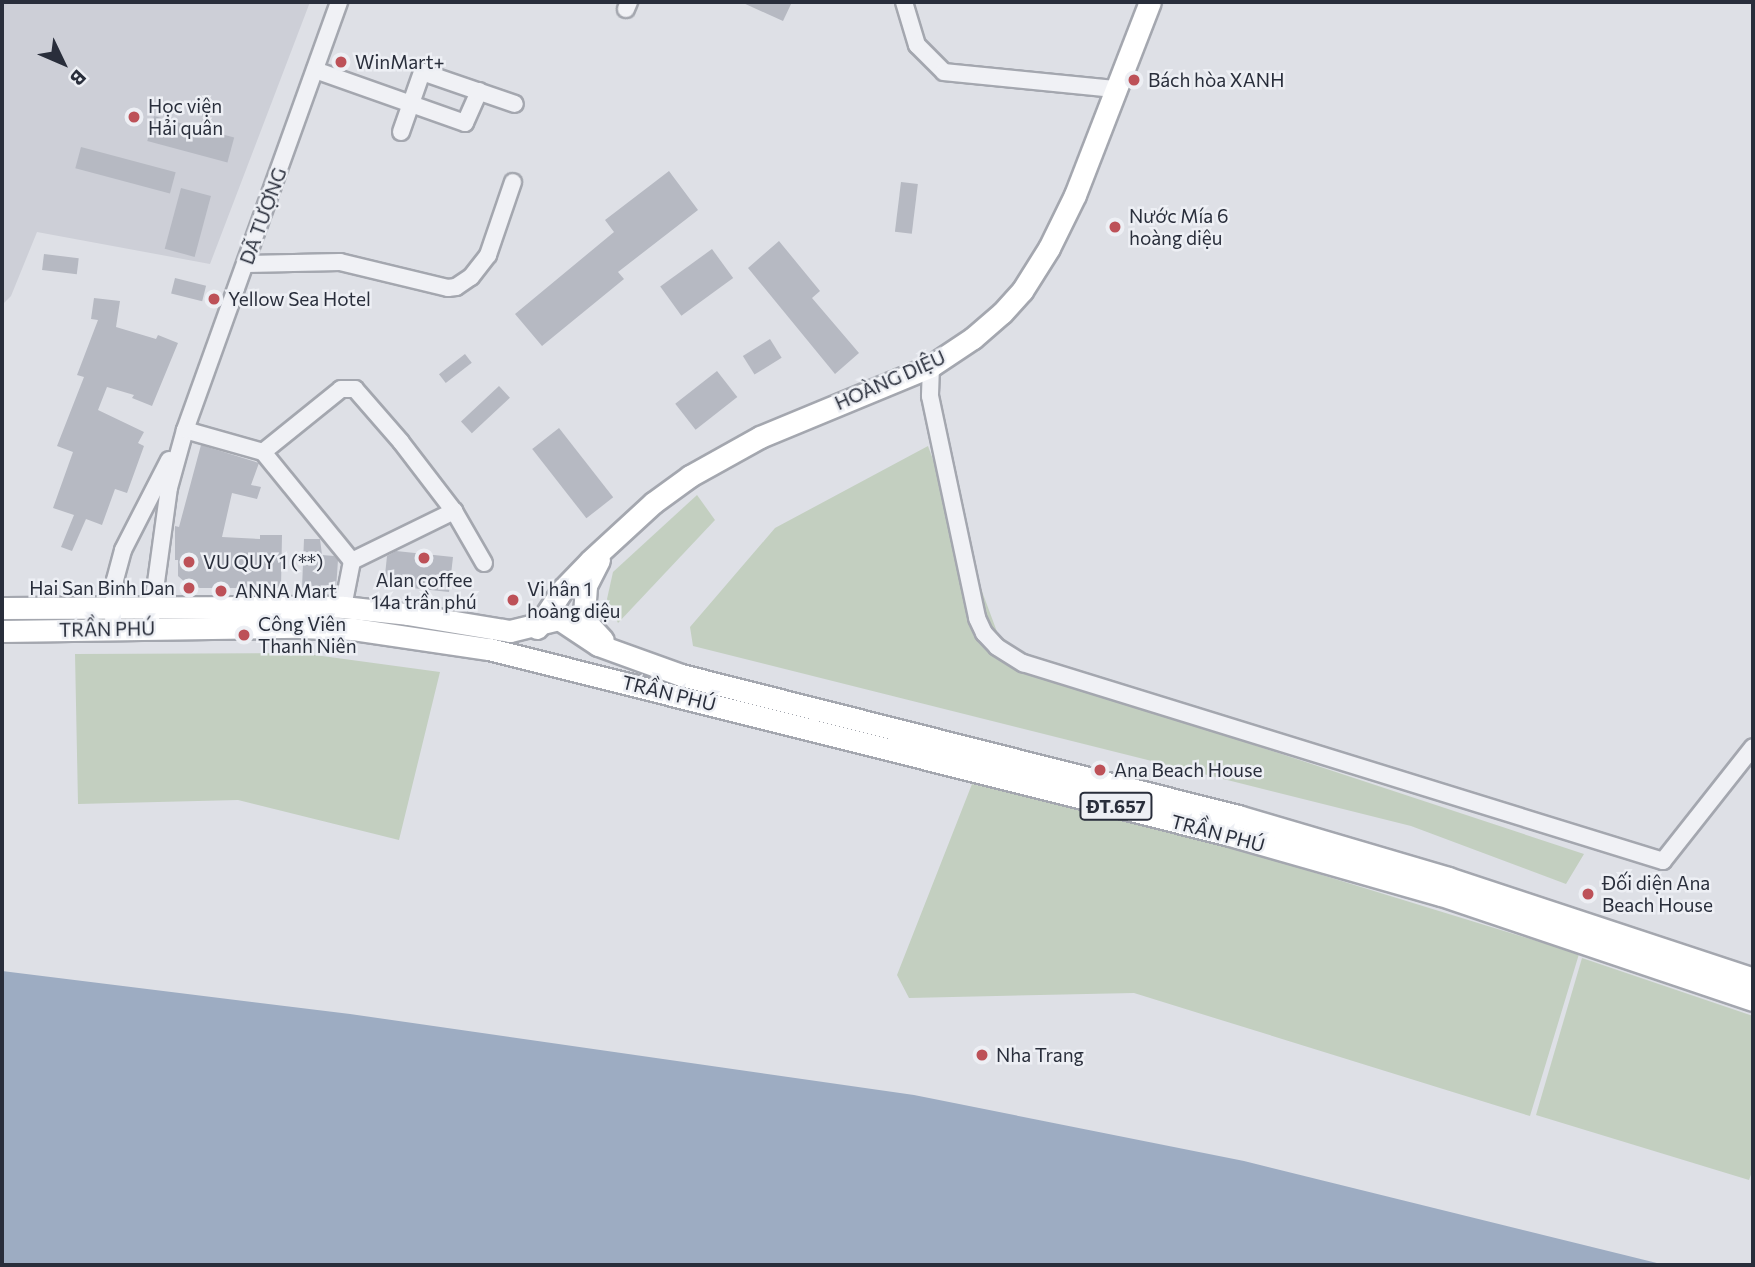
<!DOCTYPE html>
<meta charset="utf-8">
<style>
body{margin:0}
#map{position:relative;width:1755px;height:1267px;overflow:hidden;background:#dee0e6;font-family:Commissioner,sans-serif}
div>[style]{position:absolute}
.built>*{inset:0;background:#cdcfd7}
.green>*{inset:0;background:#c3cfc0}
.water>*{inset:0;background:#9dacc2}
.building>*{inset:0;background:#b6b9c2;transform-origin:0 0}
.roads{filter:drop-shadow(2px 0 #a4a7af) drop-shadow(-2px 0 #a4a7af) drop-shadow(0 2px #a4a7af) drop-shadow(0 -2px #a4a7af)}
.minor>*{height:16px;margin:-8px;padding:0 8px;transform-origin:8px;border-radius:8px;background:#f0f1f5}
.major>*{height:21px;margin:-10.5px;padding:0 10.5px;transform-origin:10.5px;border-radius:10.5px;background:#fff}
.dots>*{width:19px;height:19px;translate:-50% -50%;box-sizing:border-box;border:4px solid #edeff4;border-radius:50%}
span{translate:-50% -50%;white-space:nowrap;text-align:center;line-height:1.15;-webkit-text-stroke:5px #edeff4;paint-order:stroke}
.shield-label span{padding:2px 5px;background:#edeff4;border:2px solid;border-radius:5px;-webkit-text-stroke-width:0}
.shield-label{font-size:18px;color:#292e3b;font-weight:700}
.poi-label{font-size:19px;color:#292e3b}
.left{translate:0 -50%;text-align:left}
.right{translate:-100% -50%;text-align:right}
.street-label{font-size:19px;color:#292e3b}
.frame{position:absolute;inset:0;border:4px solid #292e3b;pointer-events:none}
.north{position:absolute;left:28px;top:28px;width:70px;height:70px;-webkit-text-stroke:5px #edeff4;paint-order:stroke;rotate:134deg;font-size:19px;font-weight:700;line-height:28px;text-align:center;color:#292e3b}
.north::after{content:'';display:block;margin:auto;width:24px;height:32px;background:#292e3b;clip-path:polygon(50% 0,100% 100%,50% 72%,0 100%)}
</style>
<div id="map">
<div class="built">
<i style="clip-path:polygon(2px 2px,310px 2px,210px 264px,37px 232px,11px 296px,2px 305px)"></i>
</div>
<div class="green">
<i style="clip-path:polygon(928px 446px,1009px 664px,1584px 854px,1566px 884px,1411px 826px,693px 646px,690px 627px,775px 528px)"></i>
<i style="clip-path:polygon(697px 495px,715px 520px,618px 623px,607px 599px,613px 572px)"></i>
<i style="clip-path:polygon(300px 653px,440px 672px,399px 840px,238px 800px,78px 804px,75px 654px)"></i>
<i style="clip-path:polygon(972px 784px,1202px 838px,1579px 954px,1530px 1116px,1134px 993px,909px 998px,897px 975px)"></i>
<i style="clip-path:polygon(1582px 958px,1753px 1016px,1753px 1169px,1749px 1180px,1536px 1115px)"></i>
</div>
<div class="water">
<i style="clip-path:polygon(2px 971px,350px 1014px,914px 1095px,1244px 1161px,1665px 1265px,2px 1265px)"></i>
</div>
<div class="building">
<i style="clip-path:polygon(741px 2px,792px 2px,783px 21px)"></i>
<i style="left:154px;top:116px;width:83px;height:26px;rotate:15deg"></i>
<i style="left:81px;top:147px;width:98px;height:22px;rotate:15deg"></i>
<i style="clip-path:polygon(669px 171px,698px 210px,618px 272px,624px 279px,542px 346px,515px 314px,614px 232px,605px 220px)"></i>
<i style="left:901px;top:182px;width:17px;height:50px;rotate:7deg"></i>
<i style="left:181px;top:188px;width:31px;height:63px;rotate:15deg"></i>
<i style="clip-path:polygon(779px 241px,820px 291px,812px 298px,859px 353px,835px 374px,748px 268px)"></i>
<i style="left:712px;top:249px;width:36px;height:64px;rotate:54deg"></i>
<i style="left:44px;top:254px;width:35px;height:16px;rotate:7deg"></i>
<i style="left:175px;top:278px;width:32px;height:16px;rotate:14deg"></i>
<i style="clip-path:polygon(94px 298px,120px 301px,116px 327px,156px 339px,158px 335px,178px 343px,152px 406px,132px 398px,134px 395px,107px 387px,98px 410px,144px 432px,138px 443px,144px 446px,127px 493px,115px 489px,102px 525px,86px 519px,72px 551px,61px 547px,74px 515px,53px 508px,73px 452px,57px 446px,84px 377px,77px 375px,98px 320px,91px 319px)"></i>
<i style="left:770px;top:339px;width:22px;height:32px;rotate:58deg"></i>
<i style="left:465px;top:354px;width:11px;height:33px;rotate:52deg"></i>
<i style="left:717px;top:371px;width:33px;height:53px;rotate:52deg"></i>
<i style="left:499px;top:386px;width:16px;height:52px;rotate:47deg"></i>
<i style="left:559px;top:428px;width:88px;height:34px;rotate:52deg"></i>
<i style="clip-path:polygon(201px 445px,259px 463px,251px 485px,261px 487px,257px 499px,232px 493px,222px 537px,260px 539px,260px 535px,282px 535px,281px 588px,200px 588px,188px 585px,178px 576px,178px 560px,175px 560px,175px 526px,179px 527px)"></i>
<i style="clip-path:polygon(304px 539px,320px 539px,322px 555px,334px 556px,338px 560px,336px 589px,302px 588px)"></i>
<i style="clip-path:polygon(396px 551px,453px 557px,449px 592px,384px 585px,387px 556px)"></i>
</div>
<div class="roads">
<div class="minor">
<i style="left:904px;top:2px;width:45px;rotate:73.2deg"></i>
<i style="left:917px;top:45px;width:38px;rotate:45deg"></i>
<i style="left:944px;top:72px;width:171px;rotate:5.7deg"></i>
<i style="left:626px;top:9px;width:8px;rotate:-67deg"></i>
<i style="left:315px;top:70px;width:159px;rotate:19.5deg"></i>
<i style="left:465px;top:123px;width:35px;rotate:-66deg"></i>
<i style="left:401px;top:132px;width:64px;rotate:-70.7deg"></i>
<i style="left:422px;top:72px;width:98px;rotate:19deg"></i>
<i style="left:247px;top:264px;width:93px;rotate:-1.2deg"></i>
<i style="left:340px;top:262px;width:111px;rotate:13.5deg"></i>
<i style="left:448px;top:288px;width:8px;rotate:-7deg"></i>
<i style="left:456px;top:287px;width:18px;rotate:-34deg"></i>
<i style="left:471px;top:277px;width:28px;rotate:-52deg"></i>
<i style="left:488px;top:255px;width:77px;rotate:-71.1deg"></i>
<i style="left:931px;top:366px;width:30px;rotate:92deg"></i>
<i style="left:930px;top:396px;width:227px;rotate:78deg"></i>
<i style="left:977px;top:618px;width:17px;rotate:65deg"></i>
<i style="left:984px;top:633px;width:19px;rotate:47deg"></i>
<i style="left:997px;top:647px;width:31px;rotate:32deg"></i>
<i style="left:1023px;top:663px;width:670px;rotate:17.19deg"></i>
<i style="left:1663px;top:861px;width:145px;rotate:-51.7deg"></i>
<i style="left:185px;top:430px;width:81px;rotate:15.8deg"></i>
<i style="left:263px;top:452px;width:100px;rotate:-38.9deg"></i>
<i style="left:341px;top:389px;width:14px"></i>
<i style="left:355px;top:389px;width:70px;rotate:49deg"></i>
<i style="left:401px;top:442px;width:87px;rotate:52.5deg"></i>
<i style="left:454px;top:511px;width:60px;rotate:60deg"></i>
<i style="left:263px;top:452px;width:141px;rotate:50.8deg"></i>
<i style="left:343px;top:607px;width:47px;rotate:-78.9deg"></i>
<i style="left:352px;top:561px;width:114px;rotate:-26.1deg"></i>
<i style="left:113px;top:618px;width:38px;rotate:-87deg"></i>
<i style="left:115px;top:580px;width:31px;rotate:-75deg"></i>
<i style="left:123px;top:550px;width:101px;rotate:-62.9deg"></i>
<i style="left:151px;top:619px;width:132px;rotate:-82.2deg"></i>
<i style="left:169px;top:488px;width:60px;rotate:-74.6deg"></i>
<i style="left:185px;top:430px;width:455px;rotate:-70.2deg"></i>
</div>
<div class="major">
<i style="left:599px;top:560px;width:29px;rotate:117deg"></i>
<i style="left:586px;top:586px;width:27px;rotate:94deg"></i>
<i style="left:584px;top:613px;width:10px;rotate:73deg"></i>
<i style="left:587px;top:623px;width:23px;rotate:47deg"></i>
<i style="left:2px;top:608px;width:341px;rotate:-0.2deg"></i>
<i style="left:343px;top:607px;width:64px;rotate:6.2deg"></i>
<i style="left:407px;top:614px;width:104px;rotate:9.4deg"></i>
<i style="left:510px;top:631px;width:50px;rotate:-13.8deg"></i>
<i style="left:559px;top:619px;width:47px;rotate:33.7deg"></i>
<i style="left:598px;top:645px;width:88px;rotate:19.9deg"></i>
<i style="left:681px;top:675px;width:575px;rotate:14.21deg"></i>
<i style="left:1238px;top:816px;width:219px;rotate:16.4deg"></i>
<i style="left:1448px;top:878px;width:321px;rotate:18.3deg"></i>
<i style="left:537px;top:628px;width:47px;rotate:-56.3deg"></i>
<i style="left:563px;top:589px;width:39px;rotate:-46deg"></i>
<i style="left:590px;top:561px;width:86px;rotate:-42.6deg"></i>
<i style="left:653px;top:503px;width:46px;rotate:-36.1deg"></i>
<i style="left:690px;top:476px;width:80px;rotate:-29.1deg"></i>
<i style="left:760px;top:437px;width:185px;rotate:-22.5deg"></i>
<i style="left:931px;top:366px;width:50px;rotate:-33.7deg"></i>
<i style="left:973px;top:338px;width:38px;rotate:-41deg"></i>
<i style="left:1002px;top:313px;width:30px;rotate:-48deg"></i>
<i style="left:1022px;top:291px;width:51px;rotate:-57.9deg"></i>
<i style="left:1049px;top:248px;width:59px;rotate:-63.9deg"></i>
<i style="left:1075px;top:195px;width:207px;rotate:-68.8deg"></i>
<i style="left:2px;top:631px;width:297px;rotate:-0.8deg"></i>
<i style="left:299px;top:627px;width:54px;rotate:2.1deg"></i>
<i style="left:353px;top:629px;width:137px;rotate:8.4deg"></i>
<i style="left:489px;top:649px;width:764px;rotate:14.09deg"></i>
<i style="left:1230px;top:835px;width:219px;rotate:15.9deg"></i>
<i style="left:1441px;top:895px;width:329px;rotate:18.6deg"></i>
</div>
</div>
<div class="dots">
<i style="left:341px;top:62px;background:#bd5158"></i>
<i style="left:1134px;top:80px;background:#bd5158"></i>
<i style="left:134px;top:117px;background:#bd5158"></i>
<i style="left:1115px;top:227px;background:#bd5158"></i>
<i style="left:214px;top:299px;background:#bd5158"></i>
<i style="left:424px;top:558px;background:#bd5158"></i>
<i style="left:189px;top:562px;background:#bd5158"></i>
<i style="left:189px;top:588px;background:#bd5158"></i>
<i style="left:221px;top:591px;background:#bd5158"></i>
<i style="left:513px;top:600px;background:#bd5158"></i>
<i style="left:244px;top:635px;background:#bd5158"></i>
<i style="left:1100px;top:770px;background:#bd5158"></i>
<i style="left:1588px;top:894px;background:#bd5158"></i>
<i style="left:982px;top:1055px;background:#bd5158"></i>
</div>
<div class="shield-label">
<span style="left:1116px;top:806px">ĐT.657</span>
</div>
<div class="poi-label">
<span class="left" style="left:355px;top:62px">WinMart+</span>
<span class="left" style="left:1148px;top:80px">Bách hòa XANH</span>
<span class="left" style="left:148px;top:117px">Học viện<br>Hải quân</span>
<span class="left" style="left:1129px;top:227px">Nước Mía 6<br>hoàng diệu</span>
<span class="left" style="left:228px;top:299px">Yellow Sea Hotel</span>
<span class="left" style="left:203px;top:562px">VU QUY 1 (**)</span>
<span style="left:424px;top:591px">Alan coffee<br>14a trần phú</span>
<span class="right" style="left:175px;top:588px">Hai San Binh Dan</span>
<span class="left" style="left:527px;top:600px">Vi hân 1<br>hoàng diệu</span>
<span class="left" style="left:235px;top:591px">ANNA Mart</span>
<span class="left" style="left:258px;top:635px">Công Viên<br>Thanh Niên</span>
<span class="left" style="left:1114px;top:770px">Ana Beach House</span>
<span class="left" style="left:1602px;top:894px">Đối diện Ana<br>Beach House</span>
<span class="left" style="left:996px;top:1055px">Nha Trang</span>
</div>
<div class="street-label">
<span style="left:263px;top:216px;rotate:-70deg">DÃ TƯỢNG</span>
<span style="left:890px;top:380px;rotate:-24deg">HOÀNG DIỆU</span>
<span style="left:107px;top:629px;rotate:-1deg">TRẦN PHÚ</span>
<span style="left:669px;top:693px;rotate:14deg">TRẦN PHÚ</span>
<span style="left:1218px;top:833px;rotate:15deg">TRẦN PHÚ</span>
</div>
<div class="frame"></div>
<div class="north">B</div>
</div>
